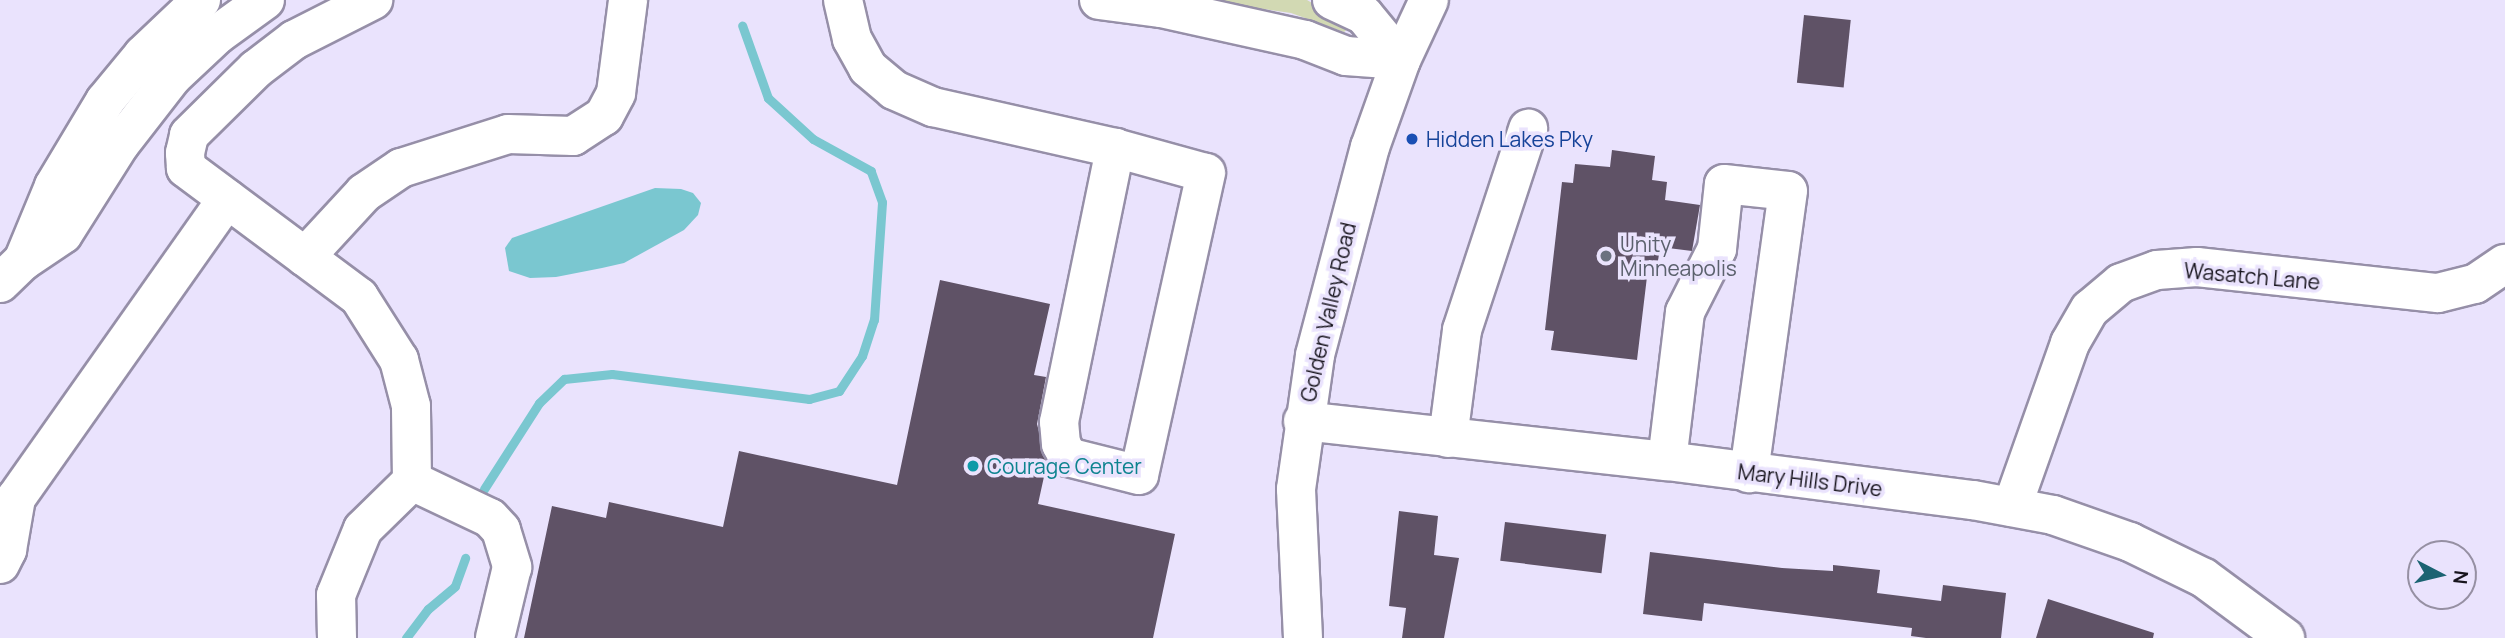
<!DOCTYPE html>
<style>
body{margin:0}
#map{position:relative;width:2505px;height:638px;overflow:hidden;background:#eae3fd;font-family:Manrope,sans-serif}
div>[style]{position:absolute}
.green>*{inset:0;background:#d2d9b3}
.water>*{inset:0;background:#7ac7d0}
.stream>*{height:9px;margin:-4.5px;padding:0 4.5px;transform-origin:4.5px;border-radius:4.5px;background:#7ac7d0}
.building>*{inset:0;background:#5f5266;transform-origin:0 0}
.roads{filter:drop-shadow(2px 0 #968fa8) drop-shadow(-2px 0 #968fa8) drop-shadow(0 2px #968fa8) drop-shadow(0 -2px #968fa8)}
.minor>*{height:38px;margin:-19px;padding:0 19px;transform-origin:19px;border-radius:19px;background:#fff}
.dots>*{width:19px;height:19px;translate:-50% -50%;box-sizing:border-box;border:4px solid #eae3fd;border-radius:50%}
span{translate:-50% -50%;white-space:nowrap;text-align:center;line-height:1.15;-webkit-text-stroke:7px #eae3fd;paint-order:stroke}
.transit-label{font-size:21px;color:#164399}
.left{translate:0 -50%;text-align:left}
.worship-label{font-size:21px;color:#5b616d}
.street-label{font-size:21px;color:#17141d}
.culture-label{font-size:21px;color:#0d838f}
.north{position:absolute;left:2407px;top:540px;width:70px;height:70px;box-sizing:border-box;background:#eae3fd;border:2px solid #9690a3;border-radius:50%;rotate:97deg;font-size:19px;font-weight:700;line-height:28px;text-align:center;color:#17141d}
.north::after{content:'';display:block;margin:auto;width:24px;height:32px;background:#1b6372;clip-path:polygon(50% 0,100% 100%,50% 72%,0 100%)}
</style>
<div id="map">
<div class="green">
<i style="clip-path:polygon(1203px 0,1307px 0,1351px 26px,1344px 32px,1291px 13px)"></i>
</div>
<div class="water">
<i style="clip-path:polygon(655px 188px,681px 189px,693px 193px,701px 203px,698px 215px,684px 230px,624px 263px,602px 268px,556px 277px,530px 278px,509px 271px,505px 248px,512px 238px)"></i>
</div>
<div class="stream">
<i style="left:484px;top:489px;width:102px;rotate:-57.4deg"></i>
<i style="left:539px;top:403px;width:35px;rotate:-44deg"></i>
<i style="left:564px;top:379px;width:48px;rotate:-5.9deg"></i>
<i style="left:612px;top:374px;width:199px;rotate:7.2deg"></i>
<i style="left:809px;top:399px;width:31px;rotate:-15deg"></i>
<i style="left:839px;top:391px;width:42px;rotate:-56.7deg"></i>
<i style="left:862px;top:356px;width:38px;rotate:-72deg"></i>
<i style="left:874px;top:320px;width:118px;rotate:-86.1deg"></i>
<i style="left:882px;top:202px;width:33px;rotate:-110deg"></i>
<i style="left:871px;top:171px;width:66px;rotate:-151.1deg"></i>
<i style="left:813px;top:139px;width:61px;rotate:-137.7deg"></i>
<i style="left:768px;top:98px;width:77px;rotate:-109.6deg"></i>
<i style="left:406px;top:638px;width:36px;rotate:-53deg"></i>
<i style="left:428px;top:609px;width:35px;rotate:-40deg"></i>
<i style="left:455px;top:586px;width:30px;rotate:-70deg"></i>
</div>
<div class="building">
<i style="left:1804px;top:15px;width:47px;height:68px;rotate:6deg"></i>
<i style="clip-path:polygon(1612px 150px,1655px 156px,1652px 180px,1667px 182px,1665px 200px,1700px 205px,1692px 251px,1660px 247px,1658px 261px,1649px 260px,1637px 360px,1551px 350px,1554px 331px,1545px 330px,1562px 182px,1573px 183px,1575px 164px,1610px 167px)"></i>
<i style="clip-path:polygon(940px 280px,1050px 304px,1034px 375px,1046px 377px,1037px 424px,1047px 463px,1038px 504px,1175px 534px,1153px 638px,524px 638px,552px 506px,606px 518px,609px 502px,723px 527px,739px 451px,897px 485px)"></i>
<i style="clip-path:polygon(1399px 511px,1438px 516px,1434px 555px,1459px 558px,1444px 638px,1402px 638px,1406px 608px,1389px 606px)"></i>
<i style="left:1505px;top:522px;width:102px;height:39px;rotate:7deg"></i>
<i style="clip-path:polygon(1650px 552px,1782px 568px,1833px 571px,1833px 565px,1880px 570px,1877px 593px,1941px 601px,1943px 585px,2006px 593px,2001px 638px,1926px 638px,1911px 636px,1912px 628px,1704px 603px,1702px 621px,1643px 614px)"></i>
<i style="clip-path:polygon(2048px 599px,2154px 633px,2153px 638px,2036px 638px)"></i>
</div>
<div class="roads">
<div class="minor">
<i style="left:843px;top:0;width:40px;rotate:77deg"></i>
<i style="left:852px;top:39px;width:33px;rotate:61deg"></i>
<i style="left:868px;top:68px;width:34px;rotate:40deg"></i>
<i style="left:894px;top:90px;width:43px;rotate:23.6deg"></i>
<i style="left:933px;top:107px;width:187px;rotate:12.7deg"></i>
<i style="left:1115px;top:148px;width:94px;rotate:15.4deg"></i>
<i style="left:1206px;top:173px;width:309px;rotate:102.5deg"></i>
<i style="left:1139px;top:475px;width:73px;rotate:-165.8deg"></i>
<i style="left:1068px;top:457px;width:15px;rotate:-118deg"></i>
<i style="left:1061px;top:444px;width:22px;rotate:-95deg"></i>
<i style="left:1059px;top:422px;width:280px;rotate:-78.4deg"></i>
<i style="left:1099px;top:0;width:63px;rotate:7.4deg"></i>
<i style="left:1161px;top:8px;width:148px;rotate:12.5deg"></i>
<i style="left:1305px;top:40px;width:44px;rotate:21.3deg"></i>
<i style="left:1346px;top:56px;width:55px;rotate:4.2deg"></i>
<i style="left:1332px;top:0;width:35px;rotate:25deg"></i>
<i style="left:1364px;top:15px;width:58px;rotate:50.6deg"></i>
<i style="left:305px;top:257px;width:87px;rotate:-47.3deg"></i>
<i style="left:364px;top:193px;width:45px;rotate:-34deg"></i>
<i style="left:401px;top:168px;width:112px;rotate:-17.6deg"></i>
<i style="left:508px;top:134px;width:65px;rotate:1.8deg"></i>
<i style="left:573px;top:136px;width:37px;rotate:-33deg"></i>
<i style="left:604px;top:116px;width:26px;rotate:-62deg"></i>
<i style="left:616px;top:93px;width:94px;rotate:-82.6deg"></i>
<i style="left:23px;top:261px;width:81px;rotate:-67.5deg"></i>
<i style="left:54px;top:186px;width:99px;rotate:-59deg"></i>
<i style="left:105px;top:101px;width:60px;rotate:-50.4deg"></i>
<i style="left:143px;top:55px;width:80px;rotate:-43.5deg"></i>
<i style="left:0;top:283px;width:32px;rotate:-44deg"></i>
<i style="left:23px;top:261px;width:48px;rotate:-34deg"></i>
<i style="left:63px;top:234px;width:107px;rotate:-57.7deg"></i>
<i style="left:120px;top:144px;width:86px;rotate:-52.1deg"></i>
<i style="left:173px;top:76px;width:62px;rotate:-43deg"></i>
<i style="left:218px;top:34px;width:58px;rotate:-35.9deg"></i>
<i style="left:1303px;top:421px;width:366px;rotate:6.3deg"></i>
<i style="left:1667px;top:461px;width:308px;rotate:7.3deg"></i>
<i style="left:1973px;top:500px;width:81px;rotate:10.6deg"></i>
<i style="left:2053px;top:515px;width:82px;rotate:19.3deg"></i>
<i style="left:2130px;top:542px;width:82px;rotate:25.9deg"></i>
<i style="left:2204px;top:578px;width:101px;rotate:36.5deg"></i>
<i style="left:1448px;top:438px;width:109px;rotate:-82.6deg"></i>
<i style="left:1462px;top:330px;width:212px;rotate:-71.8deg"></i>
<i style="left:1667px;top:461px;width:150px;rotate:-83.1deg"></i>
<i style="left:1685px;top:312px;width:71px;rotate:-63.1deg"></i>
<i style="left:1717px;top:249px;width:65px;rotate:-83.9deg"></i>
<i style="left:1724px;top:184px;width:64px;rotate:6.2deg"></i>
<i style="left:1788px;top:191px;width:285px;rotate:97.9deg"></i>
<i style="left:412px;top:481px;width:86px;rotate:25.4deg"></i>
<i style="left:490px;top:518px;width:16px;rotate:47deg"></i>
<i style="left:501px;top:530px;width:39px;rotate:73deg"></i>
<i style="left:512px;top:567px;width:73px;rotate:103.5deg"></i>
<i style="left:2012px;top:507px;width:174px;rotate:-70.5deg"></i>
<i style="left:2070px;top:343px;width:39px;rotate:-60deg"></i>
<i style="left:2090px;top:309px;width:40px;rotate:-40deg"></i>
<i style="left:2121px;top:283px;width:38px;rotate:-20deg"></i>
<i style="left:2157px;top:270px;width:40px;rotate:-4.3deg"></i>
<i style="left:2197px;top:267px;width:242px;rotate:6.2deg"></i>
<i style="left:2438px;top:293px;width:38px;rotate:-14deg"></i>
<i style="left:2475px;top:284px;width:36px;rotate:-34deg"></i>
<i style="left:0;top:564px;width:16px;rotate:-63deg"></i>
<i style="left:7px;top:550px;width:53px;rotate:-80.2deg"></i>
<i style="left:16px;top:498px;width:366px;rotate:-54.8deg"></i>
<i style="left:337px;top:638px;width:43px;rotate:-91.3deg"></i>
<i style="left:336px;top:595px;width:71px;rotate:-67.8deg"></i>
<i style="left:363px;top:529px;width:69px;rotate:-44.4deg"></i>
<i style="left:412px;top:481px;width:75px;rotate:-90.8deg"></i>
<i style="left:411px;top:406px;width:48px;rotate:-104.6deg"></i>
<i style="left:399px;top:360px;width:75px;rotate:-122.4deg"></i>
<i style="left:359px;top:297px;width:216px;rotate:-143.3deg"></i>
<i style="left:186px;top:168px;width:15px;rotate:-94deg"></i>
<i style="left:185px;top:153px;width:18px;rotate:-77deg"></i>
<i style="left:189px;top:135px;width:94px;rotate:-44.6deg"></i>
<i style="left:256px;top:69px;width:48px;rotate:-37.3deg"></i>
<i style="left:294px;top:40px;width:89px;rotate:-26.9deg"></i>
<i style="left:1303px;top:638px;width:149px;rotate:-92.7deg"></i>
<i style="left:1296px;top:489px;width:135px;rotate:-81.9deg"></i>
<i style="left:1315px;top:355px;width:215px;rotate:-75.2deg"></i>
<i style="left:1370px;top:147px;width:92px;rotate:-70.4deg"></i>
<i style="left:1401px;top:60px;width:66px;rotate:-65deg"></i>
</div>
</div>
<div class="dots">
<i style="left:1412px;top:139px;background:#1a4fb4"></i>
<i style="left:1606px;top:256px;background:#6b7280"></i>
<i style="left:973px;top:466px;background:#0f9aa8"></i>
</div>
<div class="transit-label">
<span class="left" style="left:1426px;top:139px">Hidden Lakes Pky</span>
</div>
<div class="worship-label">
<span class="left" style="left:1620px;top:256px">Unity<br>Minneapolis</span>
</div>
<div class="street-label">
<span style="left:2252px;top:276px;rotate:5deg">Wasatch Lane</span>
<span style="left:1328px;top:312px;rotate:-77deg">Golden Valley Road</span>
<span style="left:1810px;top:480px;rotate:7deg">Mary Hills Drive</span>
</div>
<div class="culture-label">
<span class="left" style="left:987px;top:466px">Courage Center</span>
</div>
<div class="north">N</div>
</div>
